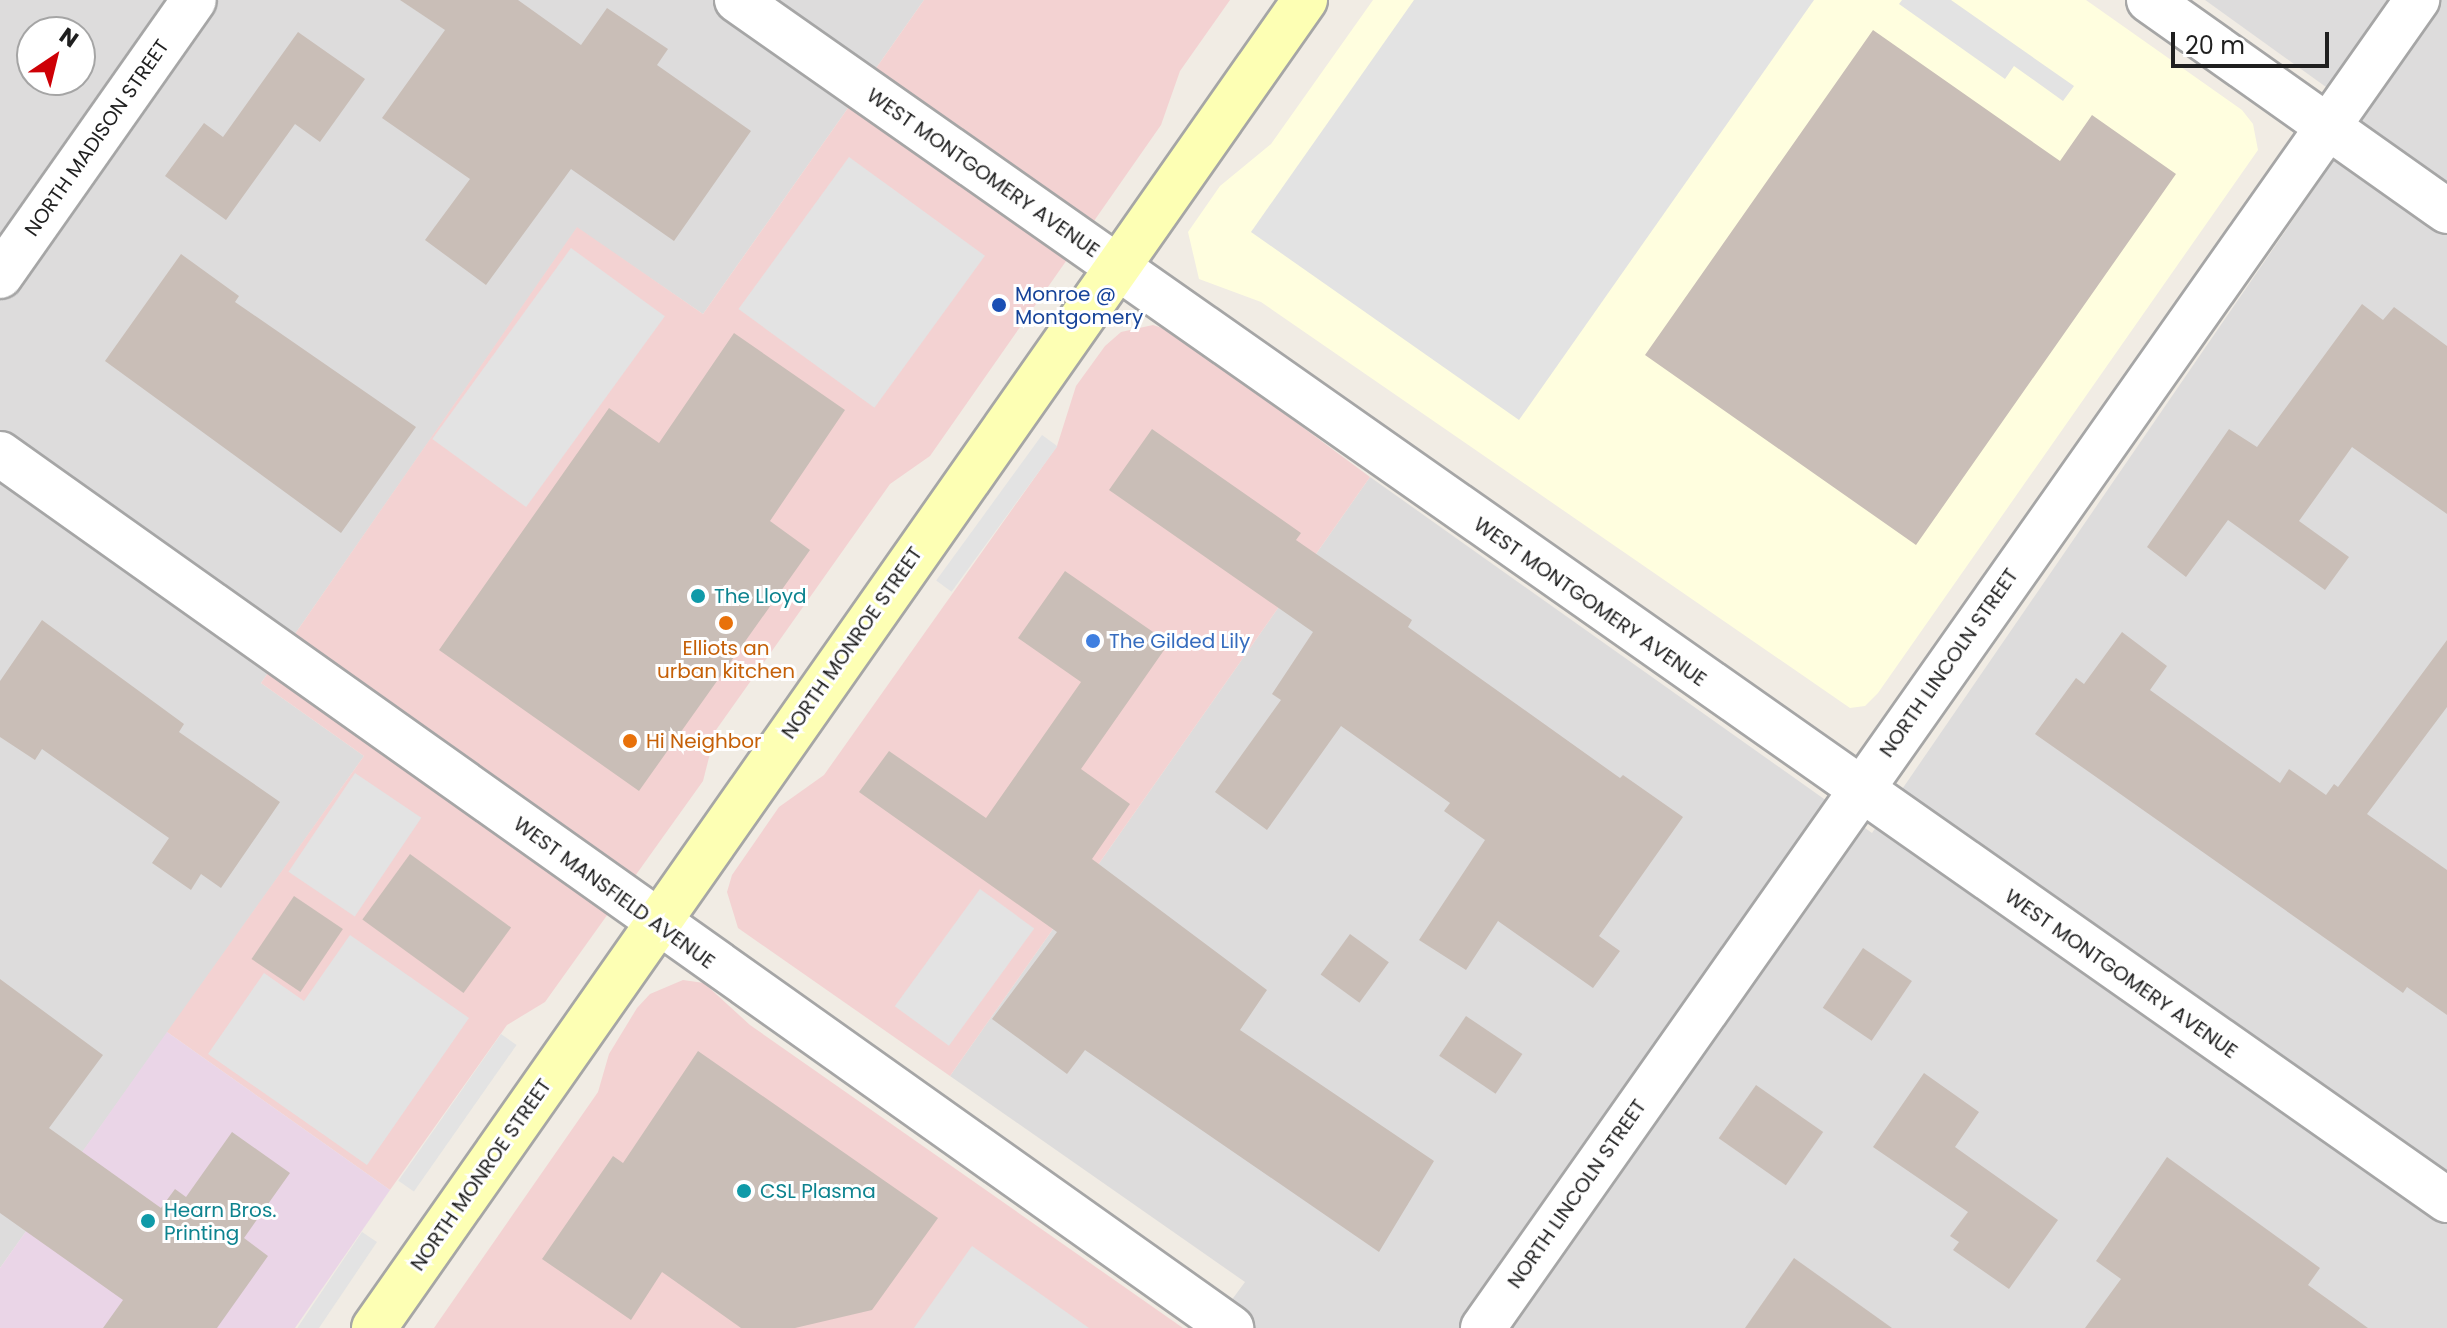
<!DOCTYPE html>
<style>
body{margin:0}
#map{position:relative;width:2447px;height:1328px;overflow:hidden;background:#f1ece4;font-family:Poppins,sans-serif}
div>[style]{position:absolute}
.residential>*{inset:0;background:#dddcdc}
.commercial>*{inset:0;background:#f3d2d2}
.industrial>*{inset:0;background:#ead5e7}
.education>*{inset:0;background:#fffedf}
.parking>*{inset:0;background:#e3e3e3;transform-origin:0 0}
.building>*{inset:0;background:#c9beb7;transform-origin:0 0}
.roads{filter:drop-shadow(2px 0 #a6a6a6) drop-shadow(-2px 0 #a6a6a6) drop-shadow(0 2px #a6a6a6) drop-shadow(0 -2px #a6a6a6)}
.street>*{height:44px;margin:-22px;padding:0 22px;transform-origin:22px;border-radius:22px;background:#fff}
.secondary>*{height:44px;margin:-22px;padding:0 22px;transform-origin:22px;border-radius:22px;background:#fdffb4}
.dots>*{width:22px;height:22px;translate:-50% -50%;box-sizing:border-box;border:4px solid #fff;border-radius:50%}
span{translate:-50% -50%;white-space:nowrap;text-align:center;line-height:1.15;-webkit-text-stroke:6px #fff;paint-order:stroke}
.street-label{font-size:20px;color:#1f1f1f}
.transit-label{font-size:20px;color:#164399}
.left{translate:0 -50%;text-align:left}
.culture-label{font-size:20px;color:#0d838f}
.shop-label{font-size:20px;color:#366cbe}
.food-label{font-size:20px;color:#c56008}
.north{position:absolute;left:16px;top:16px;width:80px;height:80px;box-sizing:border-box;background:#fff;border:2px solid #a5a5a5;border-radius:50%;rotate:35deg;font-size:22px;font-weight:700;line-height:32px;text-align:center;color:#1f1f1f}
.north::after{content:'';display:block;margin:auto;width:28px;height:36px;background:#ce0006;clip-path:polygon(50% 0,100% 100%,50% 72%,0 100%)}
.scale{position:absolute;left:2171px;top:32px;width:158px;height:36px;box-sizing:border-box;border:4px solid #1f1f1f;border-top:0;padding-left:10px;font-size:24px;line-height:28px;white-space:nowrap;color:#1f1f1f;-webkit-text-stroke:6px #fff;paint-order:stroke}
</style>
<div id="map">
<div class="residential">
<i style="clip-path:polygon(evenodd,0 0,924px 0,703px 314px,577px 228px,261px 683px,364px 756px,0 1268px,0 0,32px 32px,80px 32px,80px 80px,32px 80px,32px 32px)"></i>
<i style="clip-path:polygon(2205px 0,2447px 0,2447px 1328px,1211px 1328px,1245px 1282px,950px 1076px,1370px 477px,1872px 833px,2365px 115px)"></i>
</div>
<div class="commercial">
<i style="clip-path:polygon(924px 0,1230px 0,1180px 71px,1161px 125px,930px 456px,890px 484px,716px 730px,703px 781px,545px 1002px,507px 1025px,390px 1190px,167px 1032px,364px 756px,261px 683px,577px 227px,703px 314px)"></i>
<i style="clip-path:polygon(1153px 325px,1174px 332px,1370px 477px,950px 1076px,738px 928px,727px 892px,732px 875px,779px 807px,824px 775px,1057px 446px,1076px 386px,1105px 346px,1121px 332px)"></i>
<i style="clip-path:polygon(683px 980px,704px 983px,750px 1025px,1183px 1328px,434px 1328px,598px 1092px,609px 1054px,637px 1008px,650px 994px)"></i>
</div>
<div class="industrial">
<i style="clip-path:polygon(167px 1032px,390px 1190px,295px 1328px,0 1328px,0 1268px)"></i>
</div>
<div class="education">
<i style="clip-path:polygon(1373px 0,2086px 0,2242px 110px,2253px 124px,2258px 150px,1878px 693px,1865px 706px,1850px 708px,1261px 302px,1199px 279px,1188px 232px,1220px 186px,1271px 144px)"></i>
</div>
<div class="parking">
<i style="clip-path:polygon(1414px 0,1814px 0,1519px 420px,1251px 232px)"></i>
<i style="clip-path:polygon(1902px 0,1951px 0,2074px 86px,2063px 101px,2014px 66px,2005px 79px,1899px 4px)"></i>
<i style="left:849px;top:157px;width:168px;height:188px;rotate:36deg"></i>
<i style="left:571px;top:248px;width:116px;height:236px;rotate:36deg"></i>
<i style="left:1042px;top:435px;width:19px;height:180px;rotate:36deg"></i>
<i style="left:355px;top:773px;width:80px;height:119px;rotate:34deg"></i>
<i style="left:980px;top:889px;width:67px;height:145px;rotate:36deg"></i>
<i style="clip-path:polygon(350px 935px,469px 1018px,367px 1165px,208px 1054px,264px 973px,304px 1001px)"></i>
<i style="left:501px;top:1034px;width:19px;height:179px;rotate:35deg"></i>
<i style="left:362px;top:1232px;width:18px;height:117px;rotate:34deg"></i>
<i style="clip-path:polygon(972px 1246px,1089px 1328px,914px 1328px)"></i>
</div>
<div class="building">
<i style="clip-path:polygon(400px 0,518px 0,581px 45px,607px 8px,668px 49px,657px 65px,751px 131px,674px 241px,571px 169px,486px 285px,425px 240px,470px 179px,382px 118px,445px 30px)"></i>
<i style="clip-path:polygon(1873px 30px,2060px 161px,2092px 115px,2176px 174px,1916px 545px,1645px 355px)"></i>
<i style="clip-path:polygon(298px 32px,365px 79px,320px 142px,295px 124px,226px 220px,165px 176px,204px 123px,223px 137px)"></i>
<i style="clip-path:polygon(181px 254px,239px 296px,235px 302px,416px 427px,341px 533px,105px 361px)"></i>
<i style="clip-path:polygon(2362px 304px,2383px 320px,2394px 307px,2447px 346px,2447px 514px,2352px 447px,2299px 521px,2349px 557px,2325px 590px,2228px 520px,2186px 577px,2147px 547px,2229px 429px,2257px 447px)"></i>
<i style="clip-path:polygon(734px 333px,845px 410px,770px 521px,810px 550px,639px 791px,439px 650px,609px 408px,659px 443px)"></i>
<i style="clip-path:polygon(1152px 429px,1301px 533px,1296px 540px,1412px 620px,1408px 627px,1620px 778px,1623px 775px,1683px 817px,1599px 936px,1620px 951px,1593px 988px,1498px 921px,1466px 970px,1419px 940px,1485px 840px,1444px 811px,1450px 803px,1341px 726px,1267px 830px,1215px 792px,1281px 700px,1272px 694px,1313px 632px,1109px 490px)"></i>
<i style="clip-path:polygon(1065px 571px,1169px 643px,1081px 769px,1130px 804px,1092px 859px,1267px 990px,1240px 1030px,1434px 1161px,1379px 1252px,1085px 1050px,1067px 1074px,992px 1019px,1057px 932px,859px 792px,889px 751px,986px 818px,1081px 682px,1018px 638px)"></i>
<i style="clip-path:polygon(42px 620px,184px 724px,179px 732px,280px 802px,221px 888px,201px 874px,191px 890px,152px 863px,169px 838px,42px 749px,35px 760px,0 737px,0 681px)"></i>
<i style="clip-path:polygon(2122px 632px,2167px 666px,2150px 690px,2280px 783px,2289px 769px,2326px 795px,2334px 784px,2338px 787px,2447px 640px,2447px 707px,2367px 814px,2447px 870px,2447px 1015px,2407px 987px,2403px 993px,2035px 734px,2076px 678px,2084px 684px)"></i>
<i style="left:410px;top:854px;width:125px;height:81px;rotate:36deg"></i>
<i style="left:294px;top:896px;width:59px;height:76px;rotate:34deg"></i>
<i style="left:1350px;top:934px;width:48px;height:50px;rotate:36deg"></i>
<i style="left:1863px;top:948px;width:59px;height:72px;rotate:34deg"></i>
<i style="clip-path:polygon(0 979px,103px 1055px,49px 1128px,161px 1208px,175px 1189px,186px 1197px,232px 1132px,290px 1173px,244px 1238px,268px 1256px,217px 1328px,103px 1328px,123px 1300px,0 1213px)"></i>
<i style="left:1466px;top:1016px;width:68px;height:48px;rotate:34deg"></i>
<i style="clip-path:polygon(698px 1051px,938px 1218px,872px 1310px,795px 1328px,741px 1328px,662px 1272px,631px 1320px,542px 1259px,613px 1156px,623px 1163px)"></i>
<i style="clip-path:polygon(1924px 1073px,1979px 1112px,1955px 1147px,2058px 1220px,2009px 1289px,1953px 1250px,1959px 1242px,1950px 1236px,1968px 1212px,1873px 1147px)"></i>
<i style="left:1756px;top:1085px;width:82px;height:65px;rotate:35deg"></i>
<i style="clip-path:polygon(2167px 1157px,2320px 1268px,2308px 1285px,2368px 1328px,2085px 1328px,2121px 1279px,2096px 1261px)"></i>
<i style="clip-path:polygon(1794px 1258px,1892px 1328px,1745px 1328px)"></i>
</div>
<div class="roads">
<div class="street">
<i style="left:737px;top:0;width:2089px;rotate:35.06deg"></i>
<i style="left:2149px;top:0;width:365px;rotate:35.3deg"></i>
<i style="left:0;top:276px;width:337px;rotate:-54.9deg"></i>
<i style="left:0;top:454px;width:1510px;rotate:35.37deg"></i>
<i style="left:1483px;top:1328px;width:1624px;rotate:-54.88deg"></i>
</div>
<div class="secondary">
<i style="left:374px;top:1328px;width:1622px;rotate:-54.97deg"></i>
</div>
</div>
<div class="dots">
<i style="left:999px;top:305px;background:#1a4fb4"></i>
<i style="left:698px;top:596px;background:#0f9aa8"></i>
<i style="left:726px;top:623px;background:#e8710a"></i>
<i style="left:1093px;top:641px;background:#3f7fe0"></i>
<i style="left:630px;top:741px;background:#e8710a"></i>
<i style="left:744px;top:1191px;background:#0f9aa8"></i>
<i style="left:148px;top:1221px;background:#0f9aa8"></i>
</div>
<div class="street-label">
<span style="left:97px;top:138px;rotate:-55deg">NORTH MADISON STREET</span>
<span style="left:983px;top:173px;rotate:35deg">WEST MONTGOMERY AVENUE</span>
<span style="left:1590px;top:602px;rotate:35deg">WEST MONTGOMERY AVENUE</span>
<span style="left:852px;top:643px;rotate:-55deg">NORTH MONROE STREET</span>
<span style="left:1949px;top:663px;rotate:-55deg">NORTH LINCOLN STREET</span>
<span style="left:614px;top:893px;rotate:36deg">WEST MANSFIELD AVENUE</span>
<span style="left:2121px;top:974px;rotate:35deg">WEST MONTGOMERY AVENUE</span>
<span style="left:481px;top:1175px;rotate:-55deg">NORTH MONROE STREET</span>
<span style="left:1577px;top:1194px;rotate:-55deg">NORTH LINCOLN STREET</span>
</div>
<div class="transit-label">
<span class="left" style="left:1015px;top:306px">Monroe @<br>Montgomery</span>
</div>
<div class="culture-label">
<span class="left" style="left:714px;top:596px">The Lloyd</span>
<span class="left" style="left:760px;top:1191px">CSL Plasma</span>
<span class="left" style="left:164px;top:1222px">Hearn Bros.<br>Printing</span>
</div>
<div class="shop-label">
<span class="left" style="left:1109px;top:641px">The Gilded Lily</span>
</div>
<div class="food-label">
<span style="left:726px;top:660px">Elliots an<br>urban kitchen</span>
<span class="left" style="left:646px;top:741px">Hi Neighbor</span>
</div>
<div class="north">N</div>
<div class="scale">20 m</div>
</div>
